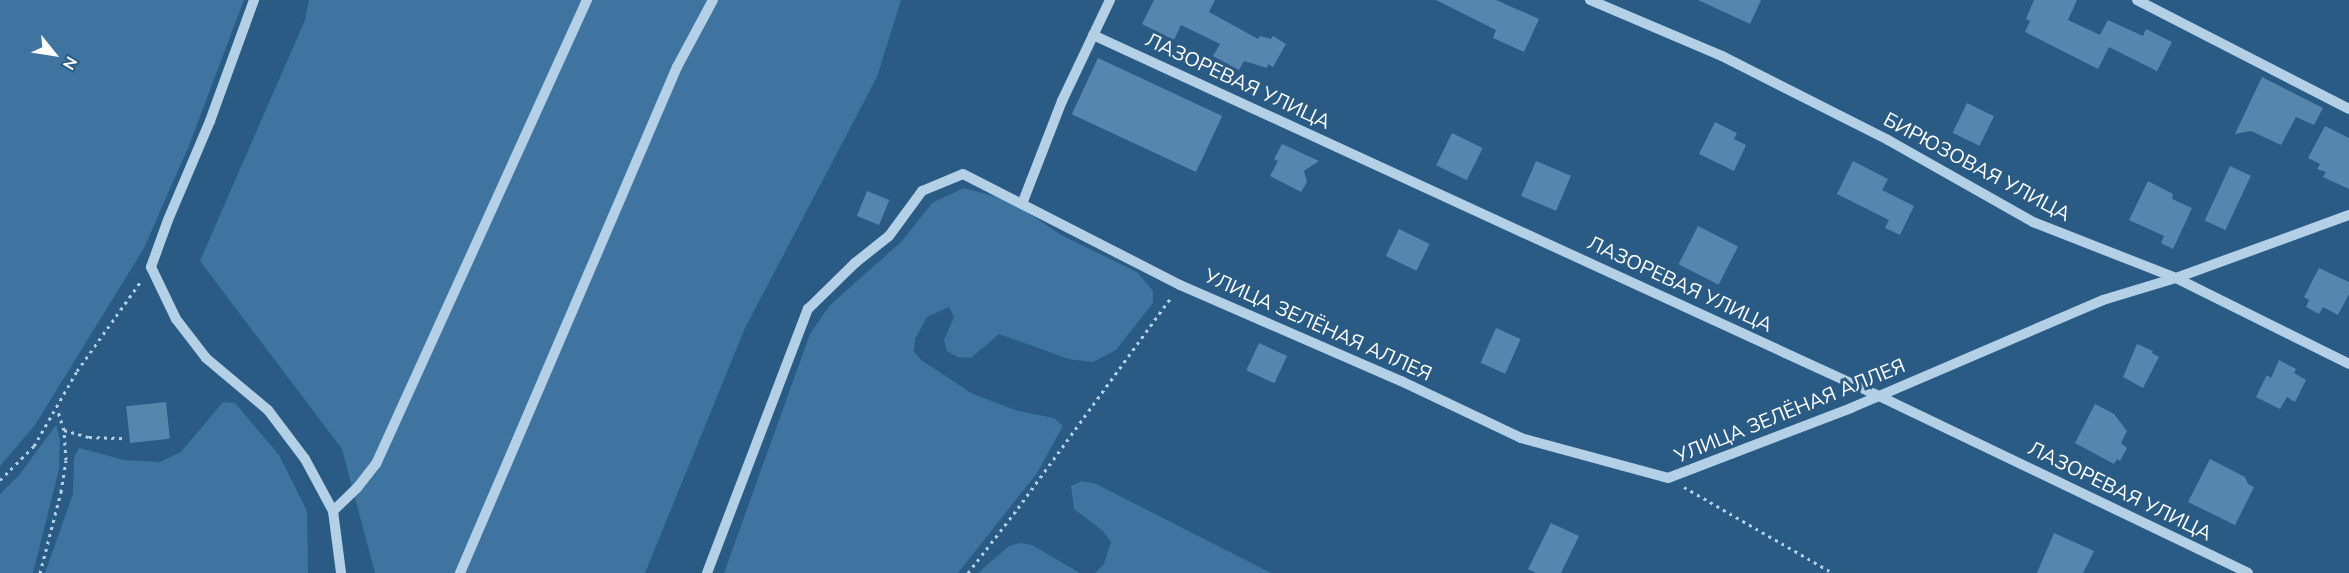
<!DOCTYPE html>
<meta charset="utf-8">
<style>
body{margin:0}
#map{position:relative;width:2349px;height:573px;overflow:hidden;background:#2a5b84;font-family:"Nunito Sans",sans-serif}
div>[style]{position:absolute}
.green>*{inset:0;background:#3f74a0}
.building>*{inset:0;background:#5686ad;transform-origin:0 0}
.path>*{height:3px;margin-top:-1.5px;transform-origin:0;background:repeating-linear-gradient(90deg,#b4d0e7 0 3px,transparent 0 7.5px)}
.minor>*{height:10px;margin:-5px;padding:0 5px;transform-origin:5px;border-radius:5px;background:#b4d0e7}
span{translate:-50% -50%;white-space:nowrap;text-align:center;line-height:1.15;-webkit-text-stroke:6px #2a5b84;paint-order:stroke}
.street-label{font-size:20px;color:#fff}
.north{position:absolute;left:24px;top:24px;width:60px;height:60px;-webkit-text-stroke:4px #2a5b84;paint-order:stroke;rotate:120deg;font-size:16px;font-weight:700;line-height:24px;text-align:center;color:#fff}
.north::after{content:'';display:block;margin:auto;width:21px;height:27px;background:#fff;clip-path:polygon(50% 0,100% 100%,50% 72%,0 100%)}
</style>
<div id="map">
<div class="green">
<i style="clip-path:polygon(0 0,244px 0,188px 148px,144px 248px,35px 425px,0 466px)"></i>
<i style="clip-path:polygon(309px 0,901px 0,877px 77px,745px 328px,645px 573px,375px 573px,342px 449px,200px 261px,305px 20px)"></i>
<i style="clip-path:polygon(964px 188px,1011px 201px,1061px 235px,1137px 272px,1153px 291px,1153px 303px,1116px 350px,1093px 362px,1069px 359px,999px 334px,971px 358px,958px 357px,947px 351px,944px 340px,954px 317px,949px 307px,927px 317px,915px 339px,914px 352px,921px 360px,973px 394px,1018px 411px,1054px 418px,1063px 426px,1037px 473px,958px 573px,724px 573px,810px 334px,830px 305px,902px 241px,932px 203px)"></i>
<i style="clip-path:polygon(223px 402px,235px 403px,279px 455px,307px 511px,308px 573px,45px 573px,73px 494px,74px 458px,79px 448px,124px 460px,160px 462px,181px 452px)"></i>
<i style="clip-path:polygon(56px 425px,60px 440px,59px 469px,33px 573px,0 573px,0 494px,20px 474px)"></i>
<i style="clip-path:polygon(1082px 481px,1096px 484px,1271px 573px,1095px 573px,1104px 564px,1111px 542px,1103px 531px,1074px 509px,1071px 486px)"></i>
<i style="clip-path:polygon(1020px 543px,1032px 545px,1080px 573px,978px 573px,1009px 546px)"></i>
</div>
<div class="building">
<i style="clip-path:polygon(1154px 0,1215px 0,1209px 12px,1258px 39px,1260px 36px,1271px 39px,1273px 36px,1286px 44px,1273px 67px,1268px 64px,1267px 68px,1244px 61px,1239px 70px,1213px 56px,1220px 44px,1181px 25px,1174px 40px,1142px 24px)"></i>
<i style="clip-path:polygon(1436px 0,1496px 0,1539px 19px,1524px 52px,1493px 38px,1496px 30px)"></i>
<i style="clip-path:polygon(1698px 0,1761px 0,1750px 24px)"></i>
<i style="clip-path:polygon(2034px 0,2077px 0,2068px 20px,2100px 35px,2108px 20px,2143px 36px,2146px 29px,2172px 42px,2157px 71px,2109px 47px,2098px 69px,2025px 32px,2030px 21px,2026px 19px)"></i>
<i style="left:1098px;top:58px;width:137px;height:62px;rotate:25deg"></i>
<i style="clip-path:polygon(2262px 77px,2323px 108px,2314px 125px,2296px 117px,2281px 145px,2251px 131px,2235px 134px)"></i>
<i style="left:1967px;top:103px;width:30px;height:33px;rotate:26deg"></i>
<i style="clip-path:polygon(1715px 122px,1737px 133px,1734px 139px,1746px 145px,1734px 171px,1699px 154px)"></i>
<i style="clip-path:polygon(2325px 126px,2349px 138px,2349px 189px,2323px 177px,2326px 172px,2317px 169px,2320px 164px,2308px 158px)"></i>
<i style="left:1452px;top:133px;width:34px;height:36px;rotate:26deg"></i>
<i style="clip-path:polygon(1282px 144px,1319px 161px,1304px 171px,1307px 182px,1301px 192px,1270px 176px,1278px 161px,1274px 159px)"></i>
<i style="left:1536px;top:161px;width:38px;height:38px;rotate:23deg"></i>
<i style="clip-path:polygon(1853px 161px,1888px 179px,1882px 190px,1914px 206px,1900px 235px,1885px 228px,1889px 220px,1837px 194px)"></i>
<i style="left:2230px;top:166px;width:23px;height:60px;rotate:25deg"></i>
<i style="clip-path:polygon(2148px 181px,2173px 194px,2172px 199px,2192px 208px,2173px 249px,2161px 243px,2164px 236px,2129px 220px)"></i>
<i style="left:867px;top:191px;width:24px;height:27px;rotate:22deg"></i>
<i style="left:1698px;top:226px;width:45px;height:43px;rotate:27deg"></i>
<i style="left:1399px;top:229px;width:34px;height:30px;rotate:26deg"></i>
<i style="clip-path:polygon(2319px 268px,2349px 282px,2349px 294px,2338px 315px,2323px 307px,2319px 314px,2306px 307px,2309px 300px,2304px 297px)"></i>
<i style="left:1496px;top:328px;width:27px;height:38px;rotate:24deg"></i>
<i style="left:1259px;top:343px;width:31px;height:30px;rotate:25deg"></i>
<i style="clip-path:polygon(2137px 344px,2153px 351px,2152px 353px,2159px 357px,2143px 388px,2123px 377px)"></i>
<i style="clip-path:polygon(2279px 360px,2296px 369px,2294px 373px,2306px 380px,2295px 402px,2287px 397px,2280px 409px,2256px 397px,2267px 375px,2271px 378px)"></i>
<i style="left:166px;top:402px;width:37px;height:40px;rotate:84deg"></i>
<i style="clip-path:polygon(2095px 404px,2114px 414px,2127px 431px,2121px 443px,2127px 448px,2120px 461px,2117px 459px,2114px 464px,2075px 443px)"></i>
<i style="clip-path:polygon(2210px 459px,2245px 477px,2248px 484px,2254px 487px,2235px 525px,2188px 502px)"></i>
<i style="clip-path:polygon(1551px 523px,1579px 536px,1561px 573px,1536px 573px,1528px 569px)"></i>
<i style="clip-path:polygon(2054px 533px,2094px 551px,2083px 573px,2037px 573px)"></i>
</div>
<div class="path">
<i style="left:64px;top:430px;width:26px;rotate:16deg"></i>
<i style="left:89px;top:437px;width:35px;rotate:2deg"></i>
<i style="left:0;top:480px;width:48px;rotate:-45deg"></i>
<i style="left:34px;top:446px;width:86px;rotate:-60.2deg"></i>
<i style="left:77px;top:371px;width:110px;rotate:-54.6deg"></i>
<i style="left:1684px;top:487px;width:172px;rotate:30deg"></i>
<i style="left:40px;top:573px;width:84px;rotate:-75.5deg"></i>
<i style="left:61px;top:492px;width:32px;rotate:-81deg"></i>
<i style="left:66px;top:460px;width:30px;rotate:-94deg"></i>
<i style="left:64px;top:430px;width:22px;rotate:-108deg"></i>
<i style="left:968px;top:573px;width:82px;rotate:-52.4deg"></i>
<i style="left:1018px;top:508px;width:262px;rotate:-54deg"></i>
</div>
<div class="minor">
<i style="left:254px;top:0;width:129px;rotate:110deg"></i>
<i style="left:210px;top:121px;width:108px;rotate:113deg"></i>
<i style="left:168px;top:220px;width:50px;rotate:109.9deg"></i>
<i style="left:151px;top:267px;width:58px;rotate:64.3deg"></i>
<i style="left:176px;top:319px;width:49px;rotate:52.4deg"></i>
<i style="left:206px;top:358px;width:81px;rotate:40deg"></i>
<i style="left:268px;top:410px;width:61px;rotate:52.9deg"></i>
<i style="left:305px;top:459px;width:59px;rotate:61.7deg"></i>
<i style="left:333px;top:511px;width:63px;rotate:82.6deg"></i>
<i style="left:1590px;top:0;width:143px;rotate:23deg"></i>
<i style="left:1722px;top:56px;width:186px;rotate:26.8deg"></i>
<i style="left:1888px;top:140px;width:167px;rotate:29.5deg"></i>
<i style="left:2033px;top:222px;width:154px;rotate:21.4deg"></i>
<i style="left:2176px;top:278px;width:193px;rotate:26.4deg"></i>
<i style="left:2137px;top:0;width:238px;rotate:27.2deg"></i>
<i style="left:1093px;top:35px;width:865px;rotate:24.67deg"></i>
<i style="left:1879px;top:396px;width:409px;rotate:25.6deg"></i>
<i style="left:1022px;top:204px;width:110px;rotate:-68.8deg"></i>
<i style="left:1062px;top:101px;width:112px;rotate:-64.6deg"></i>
<i style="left:333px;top:511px;width:33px;rotate:-44deg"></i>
<i style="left:357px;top:488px;width:31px;rotate:-52deg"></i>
<i style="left:376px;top:464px;width:510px;rotate:-65.55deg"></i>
<i style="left:460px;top:573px;width:551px;rotate:-66.79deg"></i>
<i style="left:677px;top:67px;width:76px;rotate:-61.8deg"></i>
<i style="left:707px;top:573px;width:283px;rotate:-69.1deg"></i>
<i style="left:808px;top:309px;width:66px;rotate:-44.4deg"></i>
<i style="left:855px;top:263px;width:43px;rotate:-38.5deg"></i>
<i style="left:889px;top:236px;width:56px;rotate:-53.7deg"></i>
<i style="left:922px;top:191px;width:44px;rotate:-22.5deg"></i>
<i style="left:963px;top:174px;width:244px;rotate:27.1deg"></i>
<i style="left:1180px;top:285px;width:241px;rotate:23.5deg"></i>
<i style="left:1401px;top:381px;width:133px;rotate:25.4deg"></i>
<i style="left:1521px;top:438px;width:152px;rotate:15.2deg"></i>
<i style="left:1668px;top:478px;width:196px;rotate:-20.9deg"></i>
<i style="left:1851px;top:408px;width:274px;rotate:-23.2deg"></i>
<i style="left:2103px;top:300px;width:76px;rotate:-16.8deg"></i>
<i style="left:2176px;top:278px;width:184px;rotate:-20deg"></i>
</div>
<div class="street-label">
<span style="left:1238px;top:81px;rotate:25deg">ЛАЗОРЕВАЯ УЛИЦА</span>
<span style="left:1977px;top:167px;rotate:28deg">БИРЮЗОВАЯ УЛИЦА</span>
<span style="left:1680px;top:284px;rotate:25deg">ЛАЗОРЕВАЯ УЛИЦА</span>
<span style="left:1318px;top:325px;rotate:24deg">УЛИЦА ЗЕЛЁНАЯ АЛЛЕЯ</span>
<span style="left:1790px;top:411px;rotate:-22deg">УЛИЦА ЗЕЛЁНАЯ АЛЛЕЯ</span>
<span style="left:2120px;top:491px;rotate:26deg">ЛАЗОРЕВАЯ УЛИЦА</span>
</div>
<div class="north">N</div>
</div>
